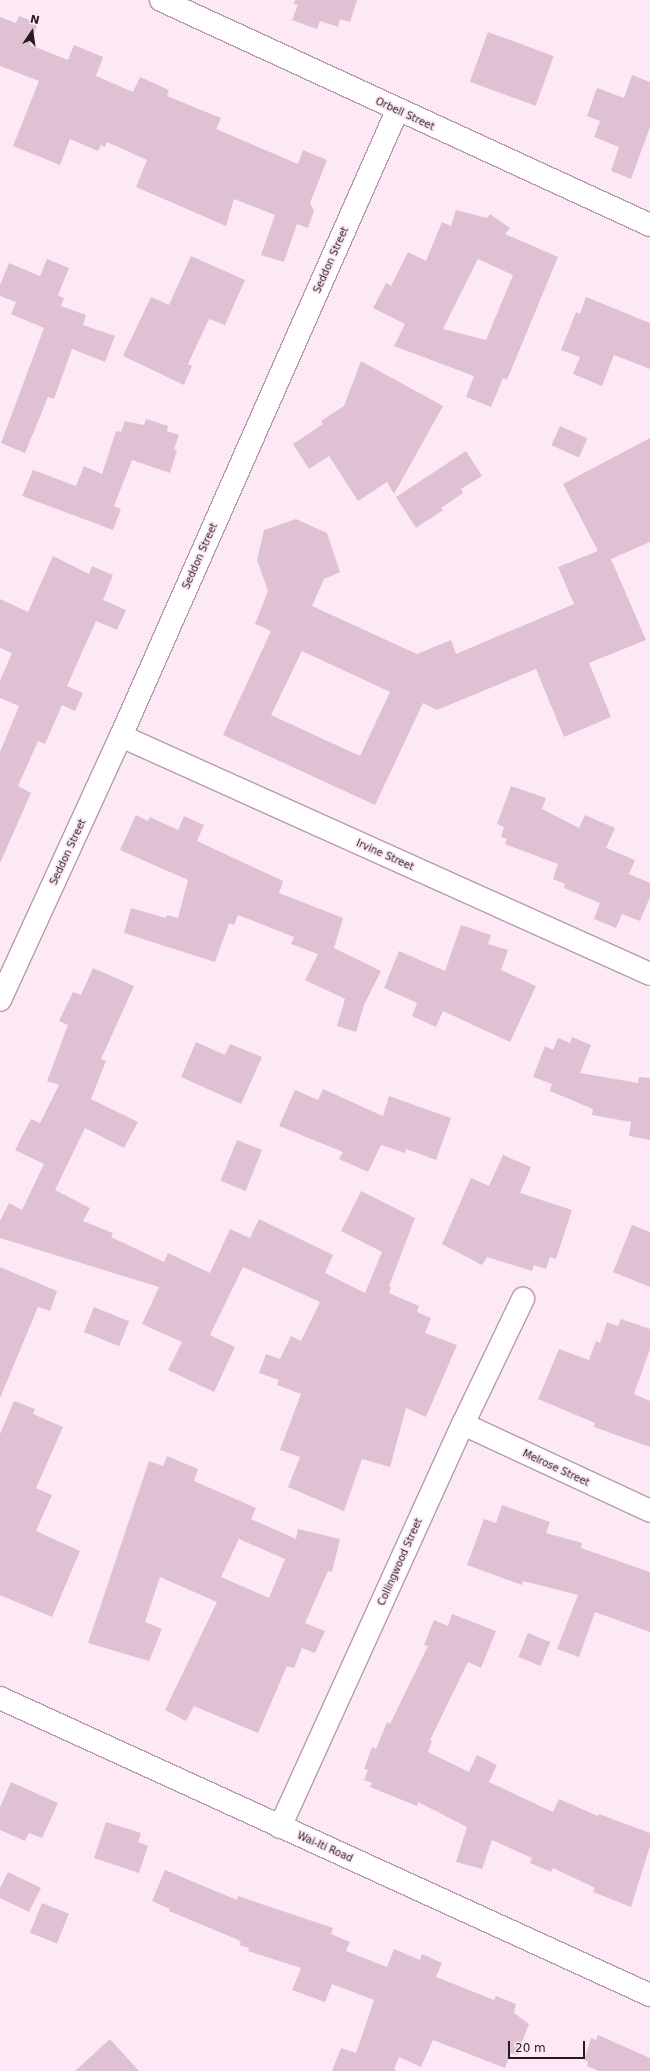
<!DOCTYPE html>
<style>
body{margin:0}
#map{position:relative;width:650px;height:2071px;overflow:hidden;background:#fde9f5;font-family:"DejaVu Sans",sans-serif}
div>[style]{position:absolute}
.building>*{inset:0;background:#e0c1d3;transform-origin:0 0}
.roads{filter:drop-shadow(1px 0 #b89bac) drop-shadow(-1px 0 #b89bac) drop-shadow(0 1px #b89bac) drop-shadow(0 -1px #b89bac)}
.minor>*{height:22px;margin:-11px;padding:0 11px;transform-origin:11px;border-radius:11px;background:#fff}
.secondary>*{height:22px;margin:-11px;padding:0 11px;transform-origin:11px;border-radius:11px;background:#fff}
span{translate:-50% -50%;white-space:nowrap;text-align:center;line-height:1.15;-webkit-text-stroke:3.5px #fde9f5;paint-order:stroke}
.street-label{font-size:10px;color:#251a20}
.north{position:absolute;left:12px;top:12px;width:40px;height:40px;-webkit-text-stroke:3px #fde9f5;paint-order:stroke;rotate:13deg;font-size:11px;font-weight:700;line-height:16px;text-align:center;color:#251a20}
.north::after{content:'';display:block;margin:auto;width:14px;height:18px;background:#251a20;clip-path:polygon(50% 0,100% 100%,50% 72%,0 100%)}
.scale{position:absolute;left:508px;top:2041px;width:77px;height:18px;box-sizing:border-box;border:2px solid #251a20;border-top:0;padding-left:5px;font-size:12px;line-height:14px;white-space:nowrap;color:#251a20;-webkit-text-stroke:3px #fde9f5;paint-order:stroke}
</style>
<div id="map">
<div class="building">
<i style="clip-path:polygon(295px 0,357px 0,350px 22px,340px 19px,338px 27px,320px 21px,317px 29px,292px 20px,298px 5px,294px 4px)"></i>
<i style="clip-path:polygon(19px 16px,38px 23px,30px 45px,68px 60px,74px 45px,103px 57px,96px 76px,133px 92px,140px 77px,169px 90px,167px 96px,221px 118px,216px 129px,298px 164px,303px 150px,327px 160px,310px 203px,314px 211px,308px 228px,297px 224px,284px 262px,261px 255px,275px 215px,234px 199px,226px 226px,136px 187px,147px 160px,107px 142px,105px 147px,101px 145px,98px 151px,70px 139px,60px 165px,13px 146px,39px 81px,0 66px,0 17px,16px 23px)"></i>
<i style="left:488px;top:32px;width:70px;height:53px;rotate:20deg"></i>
<i style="clip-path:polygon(632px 75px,650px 82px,650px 127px,631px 179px,611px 171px,619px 147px,594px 137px,600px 121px,587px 116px,597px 88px,624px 98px)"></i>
<i style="clip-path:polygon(evenodd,456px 210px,487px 218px,490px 214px,510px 228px,505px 234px,558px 257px,507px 380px,503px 378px,491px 407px,466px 397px,474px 376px,394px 346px,405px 324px,373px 308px,386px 283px,391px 286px,408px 252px,426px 261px,442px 222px,451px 226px,456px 210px,478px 259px,513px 275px,486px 340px,443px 329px,478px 259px)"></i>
<i style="clip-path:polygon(191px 256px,245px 280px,225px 325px,209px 319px,188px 364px,192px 366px,184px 385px,123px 356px,151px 297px,169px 305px)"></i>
<i style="clip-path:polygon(47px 259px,69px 268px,58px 295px,64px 298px,61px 306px,86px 315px,83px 325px,115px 336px,105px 362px,72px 349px,54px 399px,48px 397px,25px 453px,1px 443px,44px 328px,11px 314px,16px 302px,0 296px,0 285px,9px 263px,40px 276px)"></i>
<i style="clip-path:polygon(586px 297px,650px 323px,650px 369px,614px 355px,602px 386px,573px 374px,580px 357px,561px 350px,576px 312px,580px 314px)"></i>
<i style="clip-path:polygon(361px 361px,443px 406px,394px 494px,387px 482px,358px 501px,329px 456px,309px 469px,293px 444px,323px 424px,321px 421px,344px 406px)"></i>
<i style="clip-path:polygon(146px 419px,168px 426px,167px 431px,179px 435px,174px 449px,177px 450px,170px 473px,132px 460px,114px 506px,121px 509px,113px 530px,22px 496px,33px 470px,76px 486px,84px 466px,102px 474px,116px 431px,121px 432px,125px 421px,144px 425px)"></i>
<i style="left:560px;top:426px;width:30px;height:21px;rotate:24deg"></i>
<i style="clip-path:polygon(evenodd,650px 438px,650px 542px,611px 559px,646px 640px,589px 663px,611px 717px,564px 737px,536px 669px,437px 710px,423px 703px,375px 805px,223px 735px,271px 631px,255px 624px,268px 591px,257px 560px,264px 530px,296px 519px,327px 533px,340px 572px,324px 579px,312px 606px,417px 654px,451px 640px,456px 654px,574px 604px,558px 567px,598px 551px,563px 484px,650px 438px,302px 651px,390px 692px,360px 756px,271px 715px,302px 651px)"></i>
<i style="clip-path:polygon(466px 451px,482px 476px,461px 489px,463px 493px,441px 508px,443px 510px,416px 528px,396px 497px)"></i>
<i style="clip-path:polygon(53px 556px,89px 574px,92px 566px,113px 575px,103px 600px,126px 610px,117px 630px,96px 621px,67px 686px,83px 693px,75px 711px,62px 705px,45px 744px,38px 741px,18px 786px,31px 793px,0 863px,0 752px,19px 706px,0 698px,0 681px,12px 653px,0 648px,0 599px,28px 612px)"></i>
<i style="clip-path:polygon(511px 786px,546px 798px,542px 809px,579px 828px,585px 815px,615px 828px,606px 848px,635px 860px,629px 874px,650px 883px,650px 897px,640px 921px,622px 914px,616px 928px,594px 919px,600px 903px,564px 888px,565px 884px,553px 879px,558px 864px,505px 844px,507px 839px,501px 837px,504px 827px,497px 824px)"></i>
<i style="clip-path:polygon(136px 815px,148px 821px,150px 817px,178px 830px,184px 816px,204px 825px,197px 841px,283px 881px,279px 893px,343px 918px,334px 948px,381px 971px,364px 1005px,356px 1032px,337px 1026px,345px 999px,305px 980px,318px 954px,291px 944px,294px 937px,238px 915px,234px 925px,229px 923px,215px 962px,124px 933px,131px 908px,166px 918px,167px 915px,178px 918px,188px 880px,120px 850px)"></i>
<i style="clip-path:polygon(461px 925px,491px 935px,488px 944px,508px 950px,501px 970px,536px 986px,510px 1042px,443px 1011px,436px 1027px,412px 1016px,417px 1003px,384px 988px,399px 951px,445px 971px)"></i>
<i style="clip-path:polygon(93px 968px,134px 986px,101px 1059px,106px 1061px,91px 1099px,138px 1122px,124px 1148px,85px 1128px,55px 1190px,90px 1208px,83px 1221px,113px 1233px,111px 1237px,164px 1262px,168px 1253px,210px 1273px,230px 1229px,250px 1238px,259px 1219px,333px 1255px,325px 1273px,365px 1293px,382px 1252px,341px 1231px,361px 1191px,415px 1218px,389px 1286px,391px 1287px,389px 1293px,419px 1306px,417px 1312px,431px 1318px,425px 1333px,457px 1345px,426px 1417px,406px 1408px,390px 1467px,362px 1459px,344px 1511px,288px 1487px,300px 1457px,280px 1450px,301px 1394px,277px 1385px,279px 1380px,259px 1373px,266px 1354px,280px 1359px,291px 1336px,301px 1341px,320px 1302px,243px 1267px,210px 1335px,235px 1347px,214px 1392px,168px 1370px,182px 1342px,142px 1324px,159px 1287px,0 1238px,0 1221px,9px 1203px,22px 1210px,44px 1164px,15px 1150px,31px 1119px,40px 1123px,59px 1085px,47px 1081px,68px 1025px,59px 1021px,73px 992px,81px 995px)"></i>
<i style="clip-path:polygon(572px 1037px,591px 1045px,580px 1073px,638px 1083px,639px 1077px,650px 1078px,650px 1140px,629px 1136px,631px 1122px,592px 1115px,593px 1109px,550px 1091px,552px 1084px,533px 1077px,545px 1046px,553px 1050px,558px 1038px,570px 1043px)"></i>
<i style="clip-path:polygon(196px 1042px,225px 1055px,230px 1044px,262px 1057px,241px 1104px,181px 1077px)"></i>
<i style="clip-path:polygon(323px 1089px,383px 1116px,389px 1096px,451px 1118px,436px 1160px,406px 1149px,405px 1153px,381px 1145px,368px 1172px,339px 1159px,343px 1152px,279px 1126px,295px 1090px,318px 1100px)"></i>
<i style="left:237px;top:1140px;width:27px;height:44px;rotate:22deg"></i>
<i style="clip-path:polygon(503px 1155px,531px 1167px,520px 1193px,572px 1210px,556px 1259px,550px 1257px,546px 1269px,534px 1265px,532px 1271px,487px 1257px,482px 1265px,442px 1244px,471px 1178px,489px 1186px)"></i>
<i style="clip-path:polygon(632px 1225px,650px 1232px,650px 1287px,613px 1272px)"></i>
<i style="clip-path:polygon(0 1267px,57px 1291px,50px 1311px,38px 1307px,0 1398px)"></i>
<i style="left:94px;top:1307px;width:38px;height:27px;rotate:22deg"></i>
<i style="clip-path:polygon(621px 1319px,650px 1329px,650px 1349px,634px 1394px,650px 1401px,650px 1447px,594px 1427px,595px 1423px,538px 1399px,559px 1349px,589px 1360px,596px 1341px,600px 1343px,607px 1322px,618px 1326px)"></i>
<i style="clip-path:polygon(14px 1401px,35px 1409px,33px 1414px,63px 1427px,36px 1488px,52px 1495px,36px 1531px,80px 1551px,52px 1617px,0 1595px,0 1434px)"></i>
<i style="clip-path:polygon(evenodd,167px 1456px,198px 1469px,194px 1481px,256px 1508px,251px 1519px,296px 1539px,298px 1529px,340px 1539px,332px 1572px,328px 1571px,305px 1623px,325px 1631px,315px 1653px,302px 1648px,294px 1668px,287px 1666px,258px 1733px,194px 1706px,186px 1721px,165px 1710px,217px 1602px,160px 1577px,145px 1622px,162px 1629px,149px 1661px,88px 1643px,149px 1461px,163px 1466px,167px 1456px,239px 1539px,285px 1559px,269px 1598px,221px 1577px,239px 1539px)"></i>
<i style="clip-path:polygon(502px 1505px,550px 1522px,546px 1533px,582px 1543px,581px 1548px,650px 1572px,650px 1632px,595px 1612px,579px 1657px,557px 1649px,578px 1595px,523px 1581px,522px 1585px,467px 1565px,484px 1519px,496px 1523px)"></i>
<i style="clip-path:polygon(452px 1614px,496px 1631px,481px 1668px,468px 1662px,430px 1740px,432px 1741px,428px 1752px,469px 1772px,477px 1755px,497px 1765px,489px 1782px,553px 1812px,559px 1799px,598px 1816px,599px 1814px,650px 1833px,650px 1846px,631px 1907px,593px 1892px,595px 1888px,553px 1868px,551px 1872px,530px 1863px,532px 1858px,492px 1840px,482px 1869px,456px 1862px,467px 1827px,418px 1802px,417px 1806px,370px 1787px,372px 1783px,364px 1780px,368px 1770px,364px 1769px,372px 1747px,376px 1749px,387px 1722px,390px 1724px,428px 1646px,424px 1645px,434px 1620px,448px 1626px)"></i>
<i style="left:528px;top:1633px;width:24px;height:26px;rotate:22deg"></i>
<i style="clip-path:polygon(11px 1782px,58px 1803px,42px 1838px,29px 1833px,25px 1841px,0 1830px,0 1807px)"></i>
<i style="clip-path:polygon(106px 1822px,141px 1833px,138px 1842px,148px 1846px,139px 1873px,94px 1858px)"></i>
<i style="clip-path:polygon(165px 1870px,237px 1900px,238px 1896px,333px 1928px,331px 1934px,350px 1942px,346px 1951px,387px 1967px,394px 1949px,420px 1960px,422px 1954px,442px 1963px,436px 1977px,494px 2000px,496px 1996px,516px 2004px,514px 2013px,529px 2024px,517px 2055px,511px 2053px,505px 2068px,433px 2040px,421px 2067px,399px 2057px,394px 2069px,397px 2071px,332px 2071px,341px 2048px,356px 2053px,374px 2000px,332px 1984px,325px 2002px,292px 1990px,301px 1968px,248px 1951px,249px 1948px,239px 1945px,241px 1942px,236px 1939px,169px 1911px,170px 1909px,152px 1901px)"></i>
<i style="clip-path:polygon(8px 1872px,41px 1888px,29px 1912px,0 1898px,0 1888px)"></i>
<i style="left:42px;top:1903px;width:29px;height:32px;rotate:22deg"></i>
<i style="clip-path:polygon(598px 2035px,650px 2058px,650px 2071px,599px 2071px,587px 2066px,588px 2062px,584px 2060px,591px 2038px,596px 2040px)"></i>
<i style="clip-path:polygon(110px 2039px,139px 2071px,75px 2071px)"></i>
</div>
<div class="roads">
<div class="minor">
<i style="left:161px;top:0;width:538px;rotate:24.71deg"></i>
<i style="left:121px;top:736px;width:580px;rotate:24.22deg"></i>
<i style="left:0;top:1000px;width:290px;rotate:-65.4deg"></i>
<i style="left:121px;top:736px;width:683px;rotate:-66.17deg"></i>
<i style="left:463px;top:1424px;width:206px;rotate:24.9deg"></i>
<i style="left:280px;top:1827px;width:443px;rotate:-65.6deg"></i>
<i style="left:463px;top:1424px;width:139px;rotate:-64.4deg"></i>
</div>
<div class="secondary">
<i style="left:0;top:1698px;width:715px;rotate:24.56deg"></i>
</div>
</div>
<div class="street-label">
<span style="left:405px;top:114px;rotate:25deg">Orbell Street</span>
<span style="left:331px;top:260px;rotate:-66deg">Seddon Street</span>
<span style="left:200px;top:556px;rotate:-66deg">Seddon Street</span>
<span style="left:68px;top:852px;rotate:-65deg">Seddon Street</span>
<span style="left:385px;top:855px;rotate:24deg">Irvine Street</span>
<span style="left:556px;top:1468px;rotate:25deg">Melrose Street</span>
<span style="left:400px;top:1562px;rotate:-66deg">Collingwood Street</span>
<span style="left:325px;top:1847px;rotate:24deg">Wai-Iti Road</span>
</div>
<div class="north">N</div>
<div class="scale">20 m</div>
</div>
